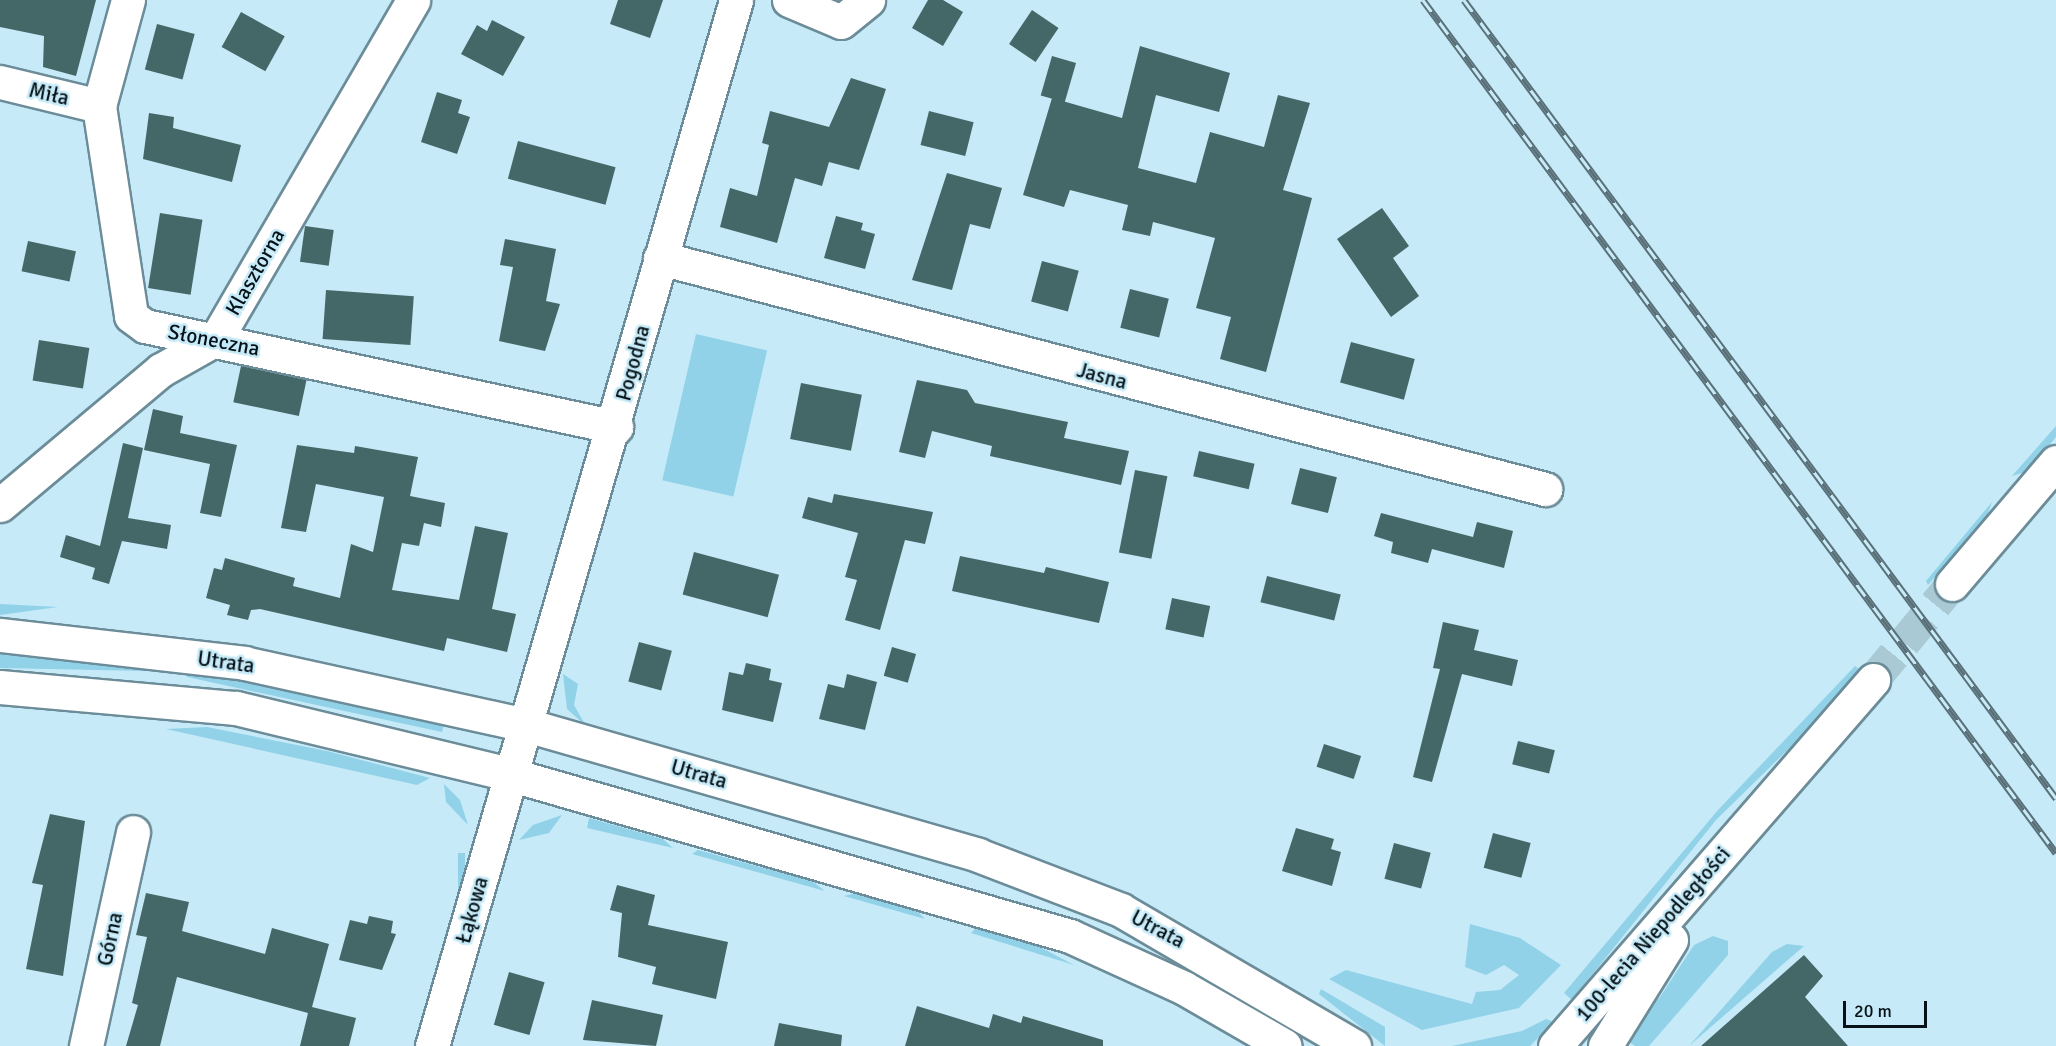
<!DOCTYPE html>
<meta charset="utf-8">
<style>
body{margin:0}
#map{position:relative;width:2056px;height:1046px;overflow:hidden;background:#c6eaf7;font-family:Signika,sans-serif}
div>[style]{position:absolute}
.green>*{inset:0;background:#91d2e9;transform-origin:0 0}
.building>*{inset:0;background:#446868;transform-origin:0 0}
.major-tunnel>*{height:33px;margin-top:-16.5px;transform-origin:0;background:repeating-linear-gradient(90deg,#a9cad5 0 33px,transparent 0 49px)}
.roads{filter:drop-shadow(2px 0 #6b8c98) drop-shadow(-2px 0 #6b8c98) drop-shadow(0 2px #6b8c98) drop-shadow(0 -2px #6b8c98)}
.minor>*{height:33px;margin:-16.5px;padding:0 16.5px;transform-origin:16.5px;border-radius:16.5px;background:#fff}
.major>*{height:33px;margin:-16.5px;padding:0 16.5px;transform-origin:16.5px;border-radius:16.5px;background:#fff}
.rail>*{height:7px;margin-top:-3.5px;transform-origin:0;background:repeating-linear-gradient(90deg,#c6eaf7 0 14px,#5a7079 0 28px);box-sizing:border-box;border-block:2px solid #5a7079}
span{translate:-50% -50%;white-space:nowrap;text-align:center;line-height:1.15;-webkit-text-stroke:5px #c6eaf7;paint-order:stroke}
.street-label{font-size:21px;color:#061217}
.scale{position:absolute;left:1843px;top:1001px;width:84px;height:27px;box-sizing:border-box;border:3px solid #061217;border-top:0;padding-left:8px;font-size:18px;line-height:21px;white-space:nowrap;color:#061217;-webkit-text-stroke:4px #c6eaf7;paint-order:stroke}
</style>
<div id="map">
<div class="green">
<i style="left:696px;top:334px;width:73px;height:150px;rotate:13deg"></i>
<i style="clip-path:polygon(2056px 426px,2056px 437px,2028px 471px,2012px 476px)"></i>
<i style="clip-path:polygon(1992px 502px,1986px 519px,1928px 585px,1926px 581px)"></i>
<i style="clip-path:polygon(0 604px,58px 607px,0 615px)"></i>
<i style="clip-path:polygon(0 648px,149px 666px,145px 671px,0 668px)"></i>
<i style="clip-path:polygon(1855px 666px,1859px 669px,1810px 728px,1716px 820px,1572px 1000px,1564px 993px,1718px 810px)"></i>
<i style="clip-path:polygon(188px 668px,396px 711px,444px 724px,442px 732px,187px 677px)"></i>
<i style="clip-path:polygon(563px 674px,578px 684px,574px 705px,586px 726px,567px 709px)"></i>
<i style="clip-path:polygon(207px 727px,327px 751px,430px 778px,417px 785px,166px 729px)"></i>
<i style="clip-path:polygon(444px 784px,460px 800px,468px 825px,446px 802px)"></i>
<i style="clip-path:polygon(562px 815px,549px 833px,519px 840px,533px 825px)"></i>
<i style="clip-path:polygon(589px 818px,663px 839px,673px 848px,587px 828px)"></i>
<i style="clip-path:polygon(698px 850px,812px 881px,825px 891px,692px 854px)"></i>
<i style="left:458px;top:853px;width:7px;height:86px"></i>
<i style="clip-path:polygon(857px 893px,917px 911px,925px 919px,844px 896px)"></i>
<i style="clip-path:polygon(1470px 924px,1520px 938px,1561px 965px,1519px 1008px,1422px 1030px,1329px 979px,1346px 970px,1472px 1004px,1476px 992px,1500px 990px,1519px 975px,1504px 965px,1486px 975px,1465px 967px)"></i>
<i style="clip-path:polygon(976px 928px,1040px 947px,1074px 965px,971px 933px)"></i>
<i style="clip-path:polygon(1713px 936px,1728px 941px,1728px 955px,1649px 1046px,1635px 1046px,1623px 1038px,1660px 997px,1694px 945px)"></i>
<i style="clip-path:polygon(1787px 944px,1804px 946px,1689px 1046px,1772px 952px)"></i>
<i style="clip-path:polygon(1321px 989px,1385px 1027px,1385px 1046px,1319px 994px)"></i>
<i style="clip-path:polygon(1546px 1019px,1554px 1022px,1530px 1046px,1452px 1046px,1522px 1031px)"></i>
</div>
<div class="building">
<i style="clip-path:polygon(0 0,96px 0,76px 76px,43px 67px,44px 36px,0 27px)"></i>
<i style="clip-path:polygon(618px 0,663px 0,650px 38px,610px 24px)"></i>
<i style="clip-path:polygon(928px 0,943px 0,963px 12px,943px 46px,912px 28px)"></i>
<i style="left:1032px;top:10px;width:32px;height:41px;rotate:34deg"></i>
<i style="left:241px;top:12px;width:50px;height:40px;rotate:29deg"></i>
<i style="clip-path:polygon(492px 20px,525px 37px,503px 76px,461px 54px,477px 25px,487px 31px)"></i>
<i style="left:157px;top:24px;width:39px;height:47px;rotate:15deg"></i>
<i style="clip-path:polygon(1140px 46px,1230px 73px,1219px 112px,1156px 95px,1138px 168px,1196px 183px,1210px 132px,1264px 147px,1278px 95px,1310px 103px,1283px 190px,1312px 198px,1266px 372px,1220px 359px,1231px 317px,1196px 308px,1215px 238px,1153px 222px,1150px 236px,1122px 230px,1128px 205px,1070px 190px,1064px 207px,1023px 195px,1052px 98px,1122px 118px)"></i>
<i style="left:1052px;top:56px;width:25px;height:41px;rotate:16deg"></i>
<i style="clip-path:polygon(851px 78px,886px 89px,859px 170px,829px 162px,822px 186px,795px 178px,777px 243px,720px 227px,730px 188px,757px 196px,769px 145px,762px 143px,770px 111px,829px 127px)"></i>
<i style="clip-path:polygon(437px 92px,462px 100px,458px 113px,470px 117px,457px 154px,421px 142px)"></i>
<i style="left:929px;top:111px;width:46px;height:35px;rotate:14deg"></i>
<i style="clip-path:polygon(149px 113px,174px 117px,173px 128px,241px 145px,232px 182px,143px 159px)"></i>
<i style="left:518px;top:141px;width:101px;height:39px;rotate:15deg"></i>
<i style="clip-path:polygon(947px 173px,1002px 188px,990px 229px,970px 224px,952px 290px,912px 280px)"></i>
<i style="clip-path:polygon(1382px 208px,1409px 246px,1393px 258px,1419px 296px,1391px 317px,1337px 239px)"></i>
<i style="left:160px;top:213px;width:43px;height:76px;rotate:9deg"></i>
<i style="clip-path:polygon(836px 216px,863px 223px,861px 230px,875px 234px,865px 269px,824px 258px)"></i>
<i style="left:305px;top:226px;width:29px;height:36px;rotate:8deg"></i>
<i style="clip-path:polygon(505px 239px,556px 249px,546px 301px,560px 304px,545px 351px,499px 341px,513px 267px,500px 265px)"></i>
<i style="left:28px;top:241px;width:49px;height:31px;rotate:12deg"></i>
<i style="left:1042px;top:261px;width:38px;height:42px;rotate:15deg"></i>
<i style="left:1130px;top:289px;width:40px;height:40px;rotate:14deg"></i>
<i style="left:326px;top:290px;width:88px;height:49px;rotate:4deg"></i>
<i style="left:39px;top:340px;width:51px;height:41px;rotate:9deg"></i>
<i style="left:1351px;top:342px;width:66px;height:42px;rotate:15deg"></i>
<i style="left:241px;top:366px;width:67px;height:37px;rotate:12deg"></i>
<i style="clip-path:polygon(917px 380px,967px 390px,975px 403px,1068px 422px,1064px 438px,1129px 451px,1121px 485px,990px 456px,992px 446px,932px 431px,925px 458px,899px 452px)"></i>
<i style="left:801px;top:383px;width:62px;height:57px;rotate:11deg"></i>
<i style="clip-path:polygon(153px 409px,183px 416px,180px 433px,237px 445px,221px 517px,200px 513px,210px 464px,144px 450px)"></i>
<i style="clip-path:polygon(123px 443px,143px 448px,128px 518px,171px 525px,167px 549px,122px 541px,109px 584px,92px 579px,95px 568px,60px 557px,66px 535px,100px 546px)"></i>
<i style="clip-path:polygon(297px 445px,354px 453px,355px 446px,418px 457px,410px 496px,445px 503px,441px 527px,424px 523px,419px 546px,402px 543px,392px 590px,459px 600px,475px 526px,508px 533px,492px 609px,516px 614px,507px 652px,447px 638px,444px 651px,260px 609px,251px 610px,248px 620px,227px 615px,230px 605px,206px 598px,214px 568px,222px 570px,225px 558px,295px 578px,293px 586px,340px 598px,351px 544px,373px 552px,384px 497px,316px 484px,306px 532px,281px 528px)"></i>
<i style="left:1199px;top:451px;width:57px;height:26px;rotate:13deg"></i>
<i style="left:1300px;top:468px;width:38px;height:37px;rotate:14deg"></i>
<i style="left:1135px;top:470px;width:33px;height:84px;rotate:11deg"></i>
<i style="clip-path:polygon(834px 494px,933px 512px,925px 544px,905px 540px,880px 630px,845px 620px,857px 580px,845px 577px,858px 533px,802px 518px,808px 497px,832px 503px)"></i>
<i style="clip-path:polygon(1381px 513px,1473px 537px,1477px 522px,1513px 531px,1504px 568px,1432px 549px,1428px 563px,1391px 553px,1393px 542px,1374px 536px)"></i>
<i style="left:694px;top:552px;width:88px;height:44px;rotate:15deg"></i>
<i style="clip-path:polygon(960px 556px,1044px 573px,1046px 567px,1109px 582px,1099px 623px,952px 591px)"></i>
<i style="left:1267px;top:576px;width:76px;height:27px;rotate:14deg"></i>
<i style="left:1172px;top:598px;width:39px;height:32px;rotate:12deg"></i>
<i style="clip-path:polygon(1443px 622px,1479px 630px,1474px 650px,1518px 660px,1512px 686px,1462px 674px,1432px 782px,1413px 777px,1440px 669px,1433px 668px)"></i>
<i style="left:639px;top:642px;width:34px;height:41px;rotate:15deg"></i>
<i style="left:892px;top:647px;width:25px;height:30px;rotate:16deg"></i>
<i style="clip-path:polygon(746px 663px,771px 669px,769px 680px,782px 683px,773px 722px,722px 710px,729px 672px,743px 675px)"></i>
<i style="clip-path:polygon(847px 674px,877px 682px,865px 730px,819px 719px,828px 684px,844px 688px)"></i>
<i style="left:1518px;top:741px;width:38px;height:24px;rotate:14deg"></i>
<i style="left:1324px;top:744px;width:39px;height:24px;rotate:18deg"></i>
<i style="clip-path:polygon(50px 814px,85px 821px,63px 976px,26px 969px,43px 885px,32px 883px)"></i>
<i style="clip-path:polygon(1296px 828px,1334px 839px,1331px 849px,1341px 852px,1332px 886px,1282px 871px)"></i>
<i style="left:1493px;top:833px;width:39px;height:36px;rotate:15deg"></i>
<i style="left:1394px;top:843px;width:38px;height:37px;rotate:15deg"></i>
<i style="clip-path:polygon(617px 885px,655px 895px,648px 925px,728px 942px,716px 999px,652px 984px,656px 967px,618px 957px,622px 913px,610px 910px)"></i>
<i style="clip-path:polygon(146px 893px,189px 902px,182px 931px,265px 954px,272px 928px,329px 944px,312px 1007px,356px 1018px,349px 1046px,300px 1046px,308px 1013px,177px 977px,160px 1046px,126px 1046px,138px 1005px,132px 1003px,147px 937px,136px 935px)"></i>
<i style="clip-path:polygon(369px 916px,393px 921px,391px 933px,396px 934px,382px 970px,339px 960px,350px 920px,367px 924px)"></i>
<i style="clip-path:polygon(1804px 955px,1823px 976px,1805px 997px,1848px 1046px,1701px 1046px)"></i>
<i style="left:509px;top:972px;width:37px;height:55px;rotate:16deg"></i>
<i style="clip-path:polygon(592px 1000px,663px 1015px,656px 1046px,583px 1040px)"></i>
<i style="clip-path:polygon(917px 1006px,989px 1028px,993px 1014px,1021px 1023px,1023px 1016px,1103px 1040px,1103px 1046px,905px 1046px)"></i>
<i style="clip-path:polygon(779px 1023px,842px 1035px,841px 1046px,774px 1046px)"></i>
</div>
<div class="major-tunnel">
<i style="left:1873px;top:680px;width:124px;rotate:-50.5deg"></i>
</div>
<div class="roads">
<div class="minor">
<i style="left:128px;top:0;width:110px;rotate:105.3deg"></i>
<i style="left:99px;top:106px;width:212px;rotate:81.3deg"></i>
<i style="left:131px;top:316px;width:17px;rotate:36deg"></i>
<i style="left:145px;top:326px;width:482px;rotate:12.1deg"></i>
<i style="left:789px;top:0;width:56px;rotate:22.9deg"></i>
<i style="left:841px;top:22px;width:35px;rotate:-39deg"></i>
<i style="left:0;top:82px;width:102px;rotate:13.6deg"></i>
<i style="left:660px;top:258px;width:915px;rotate:14.63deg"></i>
<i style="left:0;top:505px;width:210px;rotate:-40deg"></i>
<i style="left:161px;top:370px;width:63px;rotate:-29.4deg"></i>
<i style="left:216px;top:339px;width:392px;rotate:-59.8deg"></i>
<i style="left:86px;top:1046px;width:219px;rotate:-77.6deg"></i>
<i style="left:432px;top:1046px;width:1089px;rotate:-73.79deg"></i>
</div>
<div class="major">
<i style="left:1952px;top:584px;width:160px;rotate:-49.6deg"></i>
<i style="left:0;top:635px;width:246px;rotate:6.5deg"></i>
<i style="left:244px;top:663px;width:289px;rotate:12.4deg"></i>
<i style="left:526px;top:725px;width:470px;rotate:16deg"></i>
<i style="left:978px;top:855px;width:153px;rotate:21deg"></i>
<i style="left:1121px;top:910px;width:270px;rotate:30.3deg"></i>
<i style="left:0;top:687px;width:237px;rotate:5.1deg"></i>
<i style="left:236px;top:708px;width:284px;rotate:13.6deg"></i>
<i style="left:512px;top:775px;width:581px;rotate:16.09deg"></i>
<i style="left:1070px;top:936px;width:125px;rotate:24.5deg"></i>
<i style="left:1184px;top:988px;width:116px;rotate:29.9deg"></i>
<i style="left:1555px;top:1046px;width:485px;rotate:-49deg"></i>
<i style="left:1605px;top:1046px;width:125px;rotate:-58.1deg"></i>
</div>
</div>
<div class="rail">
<i style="left:1423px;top:0;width:1062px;rotate:53.42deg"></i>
<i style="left:1464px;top:0;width:994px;rotate:53.43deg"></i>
</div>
<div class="street-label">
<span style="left:49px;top:94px;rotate:13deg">Miła</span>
<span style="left:255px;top:272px;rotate:-60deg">Klasztorna</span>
<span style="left:214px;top:340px;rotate:11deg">Słoneczna</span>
<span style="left:633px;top:363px;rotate:-75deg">Pogodna</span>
<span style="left:1102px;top:376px;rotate:15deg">Jasna</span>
<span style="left:226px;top:662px;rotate:8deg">Utrata</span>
<span style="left:699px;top:774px;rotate:16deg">Utrata</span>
<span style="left:472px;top:910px;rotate:-74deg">Łąkowa</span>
<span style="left:1158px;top:929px;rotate:28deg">Utrata</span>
<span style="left:1653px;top:934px;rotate:-49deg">100-lecia Niepodległości</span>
<span style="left:110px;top:939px;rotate:-78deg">Górna</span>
</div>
<div class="scale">20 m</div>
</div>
